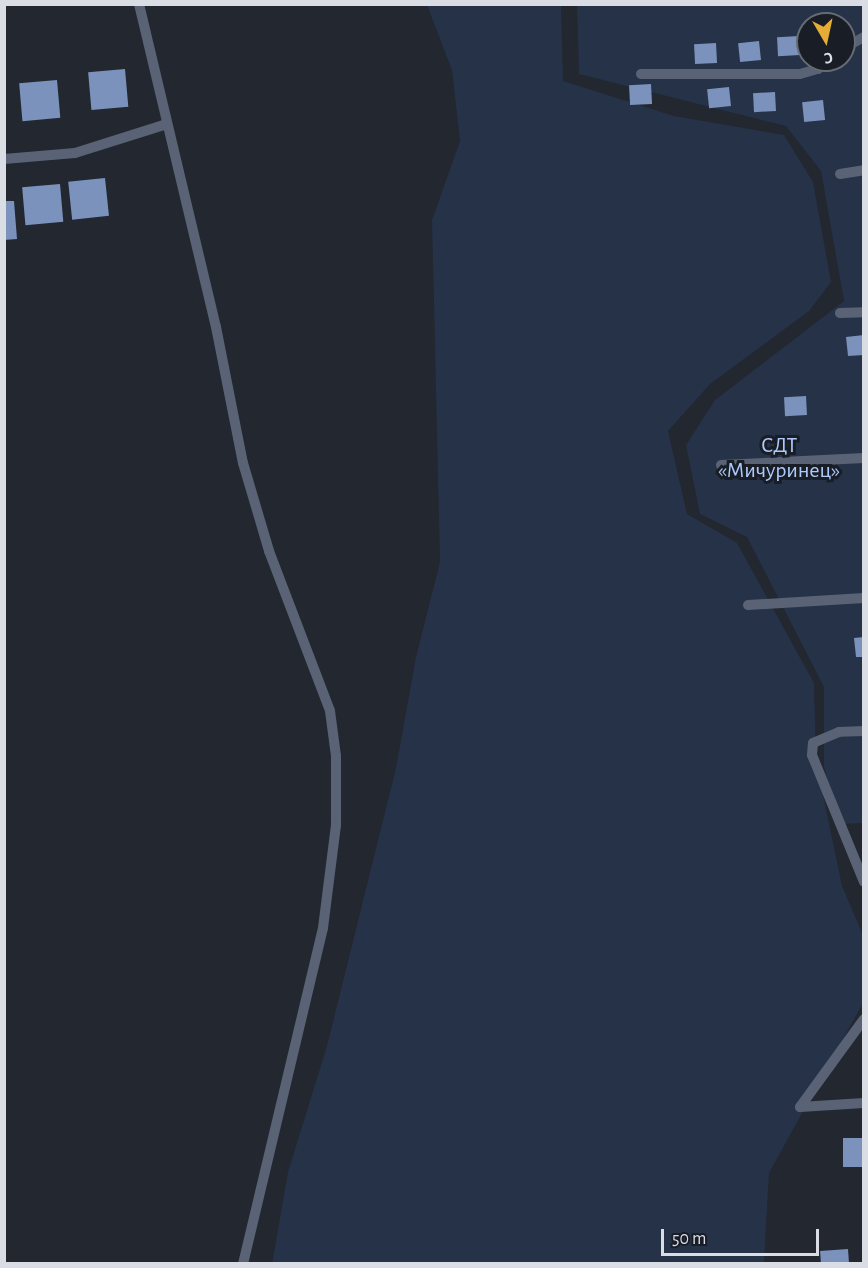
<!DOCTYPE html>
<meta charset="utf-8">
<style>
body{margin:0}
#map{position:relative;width:868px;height:1268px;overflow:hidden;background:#222730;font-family:"Alegreya Sans",sans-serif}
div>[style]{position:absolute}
.green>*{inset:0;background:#253248}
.building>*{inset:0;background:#7b92bc;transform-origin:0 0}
.service>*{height:10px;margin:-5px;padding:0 5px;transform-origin:5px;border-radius:5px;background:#596375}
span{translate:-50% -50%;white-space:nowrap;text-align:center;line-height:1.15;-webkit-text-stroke:6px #181d26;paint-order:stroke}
.park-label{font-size:22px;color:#accafc}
.frame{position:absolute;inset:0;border:6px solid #dadee4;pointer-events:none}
.north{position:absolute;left:796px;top:12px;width:60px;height:60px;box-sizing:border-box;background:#181d26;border:2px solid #666a72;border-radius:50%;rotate:171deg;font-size:16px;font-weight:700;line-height:24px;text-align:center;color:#dadee4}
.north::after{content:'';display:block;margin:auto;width:21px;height:27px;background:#e6ad36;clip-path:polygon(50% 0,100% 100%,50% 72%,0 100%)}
.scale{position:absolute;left:661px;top:1229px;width:158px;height:27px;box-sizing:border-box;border:3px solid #dadee4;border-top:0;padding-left:8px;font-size:18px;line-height:21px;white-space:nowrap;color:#dadee4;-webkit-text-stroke:4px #181d26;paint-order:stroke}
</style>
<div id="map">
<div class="green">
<i style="clip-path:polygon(427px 5px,561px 5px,563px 81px,674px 116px,784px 135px,813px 182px,831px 282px,809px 311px,710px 384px,668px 431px,687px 514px,737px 543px,814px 683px,816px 761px,842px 886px,863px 935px,863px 1003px,769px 1173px,764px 1263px,272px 1264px,288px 1172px,327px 1046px,396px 768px,416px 657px,440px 562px,432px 220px,460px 141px,452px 70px)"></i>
<i style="clip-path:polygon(evenodd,577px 5px,863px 5px,863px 823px,838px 824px,824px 766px,824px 687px,747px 537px,700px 514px,686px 445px,715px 400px,844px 301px,821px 171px,786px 126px,579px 74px,577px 5px,808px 24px,844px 24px,844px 60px,808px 60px,808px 24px)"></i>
</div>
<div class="building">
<i style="left:799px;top:36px;width:19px;height:22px;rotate:87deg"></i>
<i style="left:759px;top:41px;width:19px;height:21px;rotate:84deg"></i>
<i style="left:716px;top:43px;width:20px;height:22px;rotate:87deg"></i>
<i style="left:125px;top:69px;width:38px;height:37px;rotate:85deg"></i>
<i style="left:57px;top:80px;width:38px;height:38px;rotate:85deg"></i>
<i style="left:651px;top:84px;width:20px;height:22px;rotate:87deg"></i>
<i style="left:729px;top:87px;width:19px;height:22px;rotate:84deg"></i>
<i style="left:775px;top:92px;width:19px;height:22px;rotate:87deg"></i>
<i style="left:823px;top:100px;width:20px;height:21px;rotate:84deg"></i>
<i style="left:105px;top:178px;width:38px;height:37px;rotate:84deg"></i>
<i style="left:60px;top:184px;width:38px;height:38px;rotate:85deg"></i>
<i style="clip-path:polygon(4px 201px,14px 201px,17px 239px,4px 240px)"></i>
<i style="clip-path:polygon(864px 335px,864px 355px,848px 356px,846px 337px)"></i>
<i style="left:806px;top:396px;width:19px;height:22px;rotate:87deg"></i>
<i style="clip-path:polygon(864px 637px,864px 657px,856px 657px,854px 638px)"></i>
<i style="left:864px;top:1138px;width:29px;height:21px;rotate:90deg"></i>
<i style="left:848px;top:1249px;width:15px;height:28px;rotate:86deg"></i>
</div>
<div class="service">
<i style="left:139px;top:4px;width:332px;rotate:76.6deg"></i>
<i style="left:216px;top:327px;width:139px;rotate:78.8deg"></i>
<i style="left:243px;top:463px;width:92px;rotate:73.5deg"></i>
<i style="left:269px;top:551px;width:171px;rotate:69.1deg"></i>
<i style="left:330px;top:711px;width:45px;rotate:82.4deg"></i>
<i style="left:336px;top:756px;width:69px;rotate:90deg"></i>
<i style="left:336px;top:825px;width:104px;rotate:97.2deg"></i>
<i style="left:323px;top:928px;width:345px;rotate:103.4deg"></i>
<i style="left:844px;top:48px;width:23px;rotate:-29deg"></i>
<i style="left:641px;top:74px;width:159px"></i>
<i style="left:800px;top:74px;width:19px;rotate:-16deg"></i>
<i style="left:818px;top:69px;width:15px;rotate:-37deg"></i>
<i style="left:4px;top:159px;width:71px;rotate:-4.8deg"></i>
<i style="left:75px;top:153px;width:96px;rotate:-17.5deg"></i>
<i style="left:840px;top:174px;width:24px;rotate:-9deg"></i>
<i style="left:840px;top:313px;width:24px;rotate:-2deg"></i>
<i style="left:721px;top:465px;width:143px;rotate:-2.8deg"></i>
<i style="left:748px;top:605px;width:116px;rotate:-3.5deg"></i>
<i style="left:864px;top:731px;width:25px;rotate:178deg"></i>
<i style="left:839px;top:732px;width:28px;rotate:157deg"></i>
<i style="left:813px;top:743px;width:12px;rotate:95deg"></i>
<i style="left:812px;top:755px;width:137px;rotate:67.7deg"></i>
<i style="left:800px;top:1107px;width:109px;rotate:-54deg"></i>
<i style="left:800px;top:1107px;width:64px;rotate:-3.6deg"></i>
</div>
<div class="park-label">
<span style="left:779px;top:458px">СДТ<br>«Мичуринец»</span>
</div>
<div class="frame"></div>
<div class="north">С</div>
<div class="scale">50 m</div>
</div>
